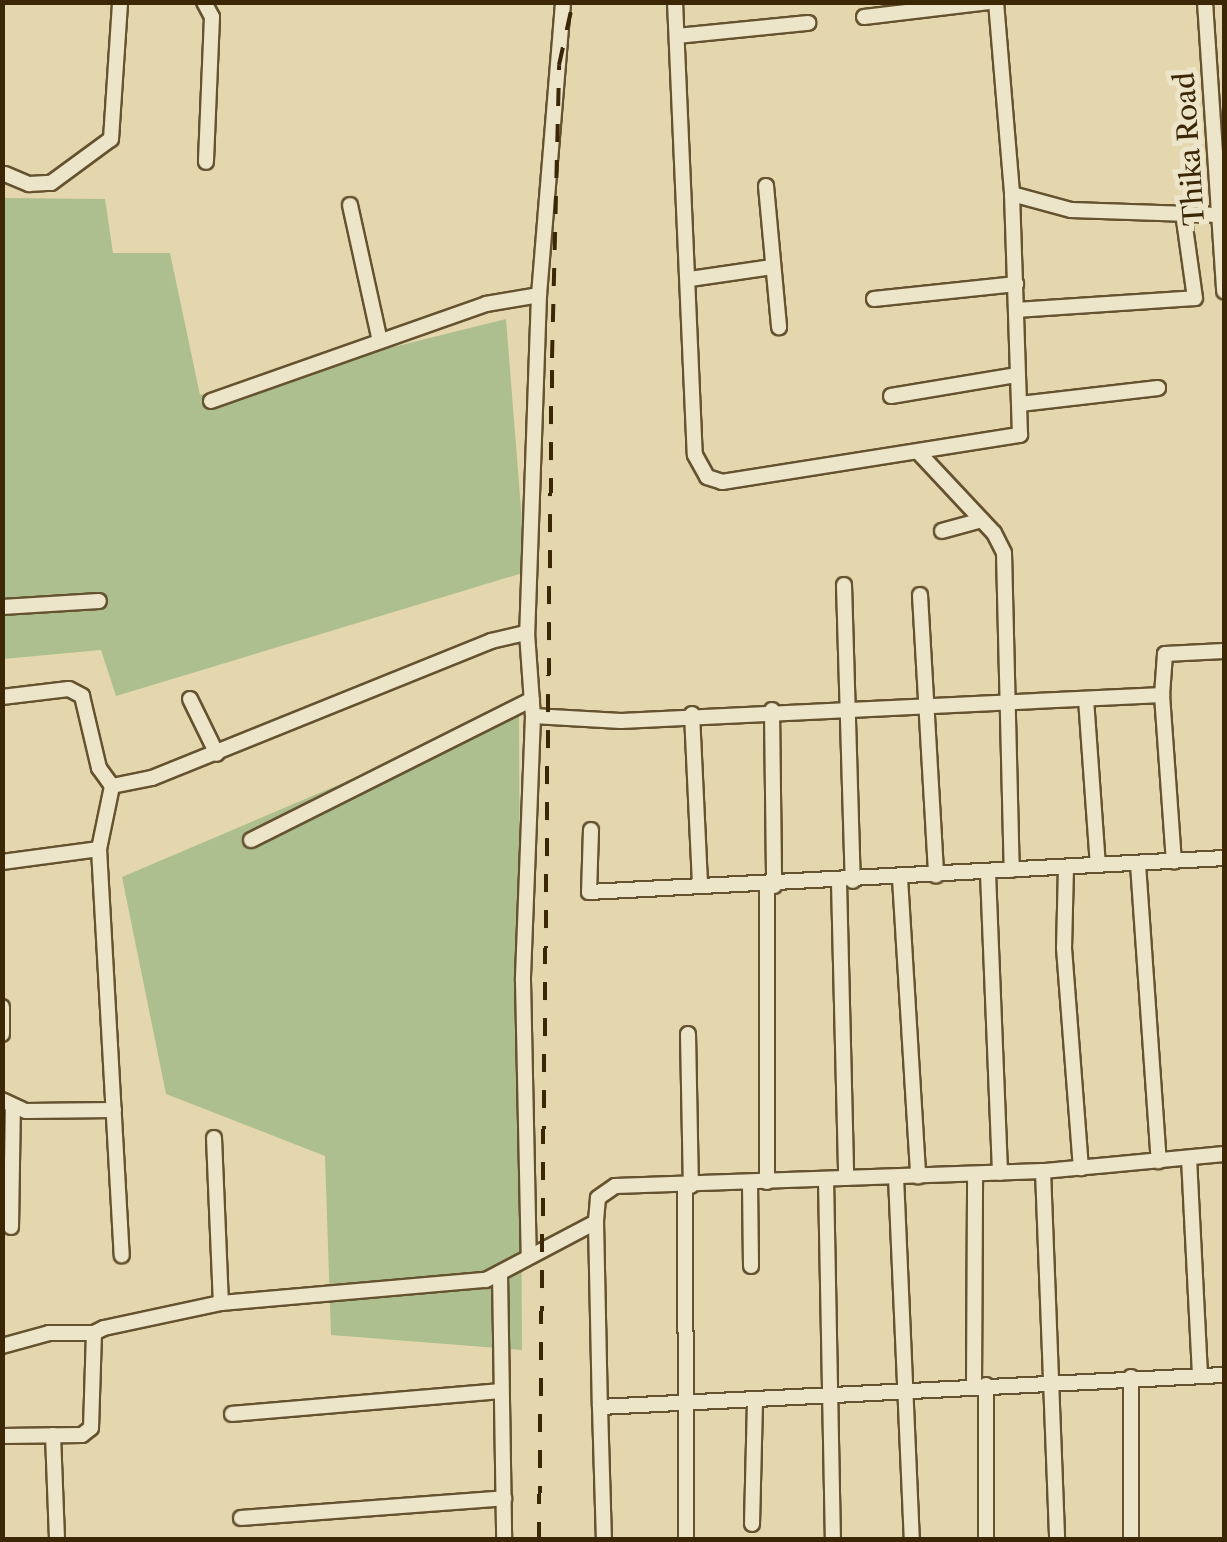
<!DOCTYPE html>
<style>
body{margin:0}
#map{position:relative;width:1227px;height:1542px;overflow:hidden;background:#e4d7ae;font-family:"Libre Caslon Text",serif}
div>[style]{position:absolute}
.green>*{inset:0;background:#aebf8f}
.roads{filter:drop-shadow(2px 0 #65522f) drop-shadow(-2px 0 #65522f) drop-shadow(0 2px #65522f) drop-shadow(0 -2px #65522f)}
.minor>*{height:14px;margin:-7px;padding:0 7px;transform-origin:7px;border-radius:7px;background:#ede5ca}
.rail>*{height:4px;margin-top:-2px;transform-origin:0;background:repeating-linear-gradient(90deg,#3b2605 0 18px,transparent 0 36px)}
span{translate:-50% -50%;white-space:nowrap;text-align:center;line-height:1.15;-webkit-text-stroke:10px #ede5ca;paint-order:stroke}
.street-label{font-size:28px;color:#3b2605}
.frame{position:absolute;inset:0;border:5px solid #3b2605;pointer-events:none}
</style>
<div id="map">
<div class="green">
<i style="clip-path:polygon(3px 198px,105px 199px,113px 253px,170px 253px,200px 395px,506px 319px,526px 572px,116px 696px,101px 650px,3px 659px)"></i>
<i style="clip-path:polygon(519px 708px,522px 1350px,331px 1335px,325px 1156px,166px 1094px,122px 877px)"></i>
</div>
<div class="roads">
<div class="minor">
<i style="left:204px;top:2px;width:17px;rotate:62deg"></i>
<i style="left:212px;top:17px;width:145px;rotate:92.4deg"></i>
<i style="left:675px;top:2px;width:453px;rotate:87.5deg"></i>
<i style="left:695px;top:455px;width:25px;rotate:61deg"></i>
<i style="left:707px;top:477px;width:16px;rotate:18deg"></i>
<i style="left:722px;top:482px;width:302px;rotate:-9deg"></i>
<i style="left:1020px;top:435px;width:241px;rotate:-91.9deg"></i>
<i style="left:996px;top:2px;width:193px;rotate:85.2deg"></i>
<i style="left:1012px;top:194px;width:61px;rotate:15.2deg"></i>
<i style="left:1071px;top:210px;width:148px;rotate:1.9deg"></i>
<i style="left:1205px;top:2px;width:290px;rotate:86.2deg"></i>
<i style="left:864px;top:17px;width:126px;rotate:-6.8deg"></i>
<i style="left:677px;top:36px;width:132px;rotate:-5.7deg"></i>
<i style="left:5px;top:174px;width:26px;rotate:23deg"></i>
<i style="left:29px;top:184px;width:22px;rotate:-3deg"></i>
<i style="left:51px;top:183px;width:74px;rotate:-36.3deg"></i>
<i style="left:111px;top:139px;width:137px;rotate:-86.2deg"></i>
<i style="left:766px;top:186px;width:142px;rotate:84.7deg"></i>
<i style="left:350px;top:205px;width:139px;rotate:77.6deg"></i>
<i style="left:690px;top:279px;width:83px;rotate:-8.3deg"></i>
<i style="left:539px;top:295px;width:294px;rotate:-85.3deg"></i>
<i style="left:874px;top:299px;width:143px;rotate:-6deg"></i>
<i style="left:1016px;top:310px;width:179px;rotate:-3.8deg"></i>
<i style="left:1195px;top:298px;width:86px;rotate:-98deg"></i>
<i style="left:891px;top:396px;width:128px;rotate:-9.5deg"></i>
<i style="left:211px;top:401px;width:292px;rotate:-19.4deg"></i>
<i style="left:486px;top:304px;width:54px;rotate:-9.6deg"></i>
<i style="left:539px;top:295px;width:338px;rotate:92deg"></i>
<i style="left:1020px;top:404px;width:139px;rotate:-6.6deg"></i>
<i style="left:920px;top:454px;width:108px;rotate:46.9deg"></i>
<i style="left:994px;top:533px;width:22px;rotate:63deg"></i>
<i style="left:1004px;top:553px;width:317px;rotate:88.6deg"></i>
<i style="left:942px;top:531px;width:41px;rotate:-15.4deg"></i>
<i style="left:844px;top:585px;width:296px;rotate:88.3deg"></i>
<i style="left:920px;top:595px;width:281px;rotate:86.7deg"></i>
<i style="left:2px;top:607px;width:97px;rotate:-3.5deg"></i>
<i style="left:1162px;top:695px;width:167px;rotate:85.9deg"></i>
<i style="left:2px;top:697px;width:67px;rotate:-6.8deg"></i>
<i style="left:69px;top:689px;width:15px;rotate:28deg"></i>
<i style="left:82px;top:696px;width:74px;rotate:76.7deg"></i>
<i style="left:99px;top:768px;width:22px;rotate:54deg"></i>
<i style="left:190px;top:699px;width:61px;rotate:63.9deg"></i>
<i style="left:1086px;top:699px;width:166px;rotate:85.9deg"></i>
<i style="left:772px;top:710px;width:176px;rotate:89.3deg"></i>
<i style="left:692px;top:714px;width:171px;rotate:87.3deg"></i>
<i style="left:533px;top:716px;width:88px;rotate:3.3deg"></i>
<i style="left:621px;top:721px;width:542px;rotate:-2.75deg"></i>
<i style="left:1162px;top:695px;width:41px;rotate:-85.8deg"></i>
<i style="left:1165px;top:654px;width:59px;rotate:-2.9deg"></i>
<i style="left:112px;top:786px;width:41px;rotate:-11.3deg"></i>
<i style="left:152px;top:778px;width:366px;rotate:-22deg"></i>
<i style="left:491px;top:641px;width:37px;rotate:-13deg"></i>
<i style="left:527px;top:633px;width:83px;rotate:85.9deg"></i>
<i style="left:533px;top:716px;width:265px;rotate:92.2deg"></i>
<i style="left:523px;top:981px;width:275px;rotate:88.8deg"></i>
<i style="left:591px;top:830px;width:62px;rotate:91.8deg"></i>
<i style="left:589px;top:892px;width:636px;rotate:-3.06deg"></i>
<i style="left:251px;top:840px;width:314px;rotate:-26.6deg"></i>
<i style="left:99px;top:849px;width:407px;rotate:86.8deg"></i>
<i style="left:2px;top:862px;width:98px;rotate:-7.6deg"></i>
<i style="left:99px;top:849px;width:64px;rotate:-78.3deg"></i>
<i style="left:1138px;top:864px;width:298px;rotate:86deg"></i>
<i style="left:1066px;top:867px;width:81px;rotate:91.4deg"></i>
<i style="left:1064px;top:948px;width:221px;rotate:85.6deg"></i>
<i style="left:988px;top:873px;width:300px;rotate:87.7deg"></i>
<i style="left:900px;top:878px;width:299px;rotate:86.5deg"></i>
<i style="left:839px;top:882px;width:296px;rotate:88.6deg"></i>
<i style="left:767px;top:887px;width:295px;rotate:90deg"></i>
<i style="left:2px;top:1007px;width:27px;rotate:90deg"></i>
<i style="left:688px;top:1034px;width:152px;rotate:88.9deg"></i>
<i style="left:2px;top:1100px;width:26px;rotate:25deg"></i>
<i style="left:26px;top:1111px;width:88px;rotate:-0.7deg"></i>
<i style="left:214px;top:1138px;width:165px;rotate:87.6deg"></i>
<i style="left:1224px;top:1154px;width:182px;rotate:174.6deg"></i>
<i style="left:1043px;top:1171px;width:428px;rotate:178deg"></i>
<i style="left:615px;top:1186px;width:21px;rotate:145deg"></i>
<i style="left:598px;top:1198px;width:24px;rotate:95deg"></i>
<i style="left:596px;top:1222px;width:185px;rotate:88.8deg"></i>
<i style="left:600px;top:1407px;width:625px;rotate:-2.94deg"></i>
<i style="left:1189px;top:1158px;width:217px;rotate:87.1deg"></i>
<i style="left:1043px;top:1171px;width:369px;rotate:87.8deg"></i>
<i style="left:896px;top:1177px;width:363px;rotate:87.5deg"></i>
<i style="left:826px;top:1179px;width:361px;rotate:88.9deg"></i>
<i style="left:750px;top:1183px;width:83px;rotate:89.3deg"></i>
<i style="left:685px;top:1186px;width:354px;rotate:89.8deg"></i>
<i style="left:11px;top:1227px;width:121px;rotate:-89.1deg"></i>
<i style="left:500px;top:1273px;width:267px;rotate:89.1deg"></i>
<i style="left:2px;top:1346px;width:49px;rotate:-15.5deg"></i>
<i style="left:49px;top:1333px;width:45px"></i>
<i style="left:1131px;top:1377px;width:163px;rotate:90deg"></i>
<i style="left:986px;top:1385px;width:155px;rotate:90deg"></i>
<i style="left:974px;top:1386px;width:211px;rotate:-89.7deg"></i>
<i style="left:600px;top:1407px;width:133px;rotate:88.3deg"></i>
<i style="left:232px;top:1414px;width:269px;rotate:-4.9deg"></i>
<i style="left:53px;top:1435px;width:105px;rotate:87.8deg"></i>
<i style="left:2px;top:1436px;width:80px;rotate:-0.7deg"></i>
<i style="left:82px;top:1435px;width:11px;rotate:-38deg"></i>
<i style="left:91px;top:1428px;width:95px;rotate:-88.2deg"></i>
<i style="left:94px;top:1333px;width:11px;rotate:-27deg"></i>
<i style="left:104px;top:1328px;width:120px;rotate:-12.1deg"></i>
<i style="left:221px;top:1303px;width:266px;rotate:-5deg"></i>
<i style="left:486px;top:1280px;width:124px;rotate:-27.8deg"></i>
<i style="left:241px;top:1518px;width:264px;rotate:-4.3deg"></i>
<i style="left:752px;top:1524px;width:125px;rotate:-88.6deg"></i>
</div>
</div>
<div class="rail">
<i style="left:539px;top:1540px;width:1182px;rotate:-89.37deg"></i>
<i style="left:552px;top:358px;width:293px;rotate:-88.6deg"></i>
<i style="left:559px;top:65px;width:65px;rotate:-77.5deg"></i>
</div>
<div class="street-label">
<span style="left:1189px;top:149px;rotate:-94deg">Thika Road</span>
</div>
<div class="frame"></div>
</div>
